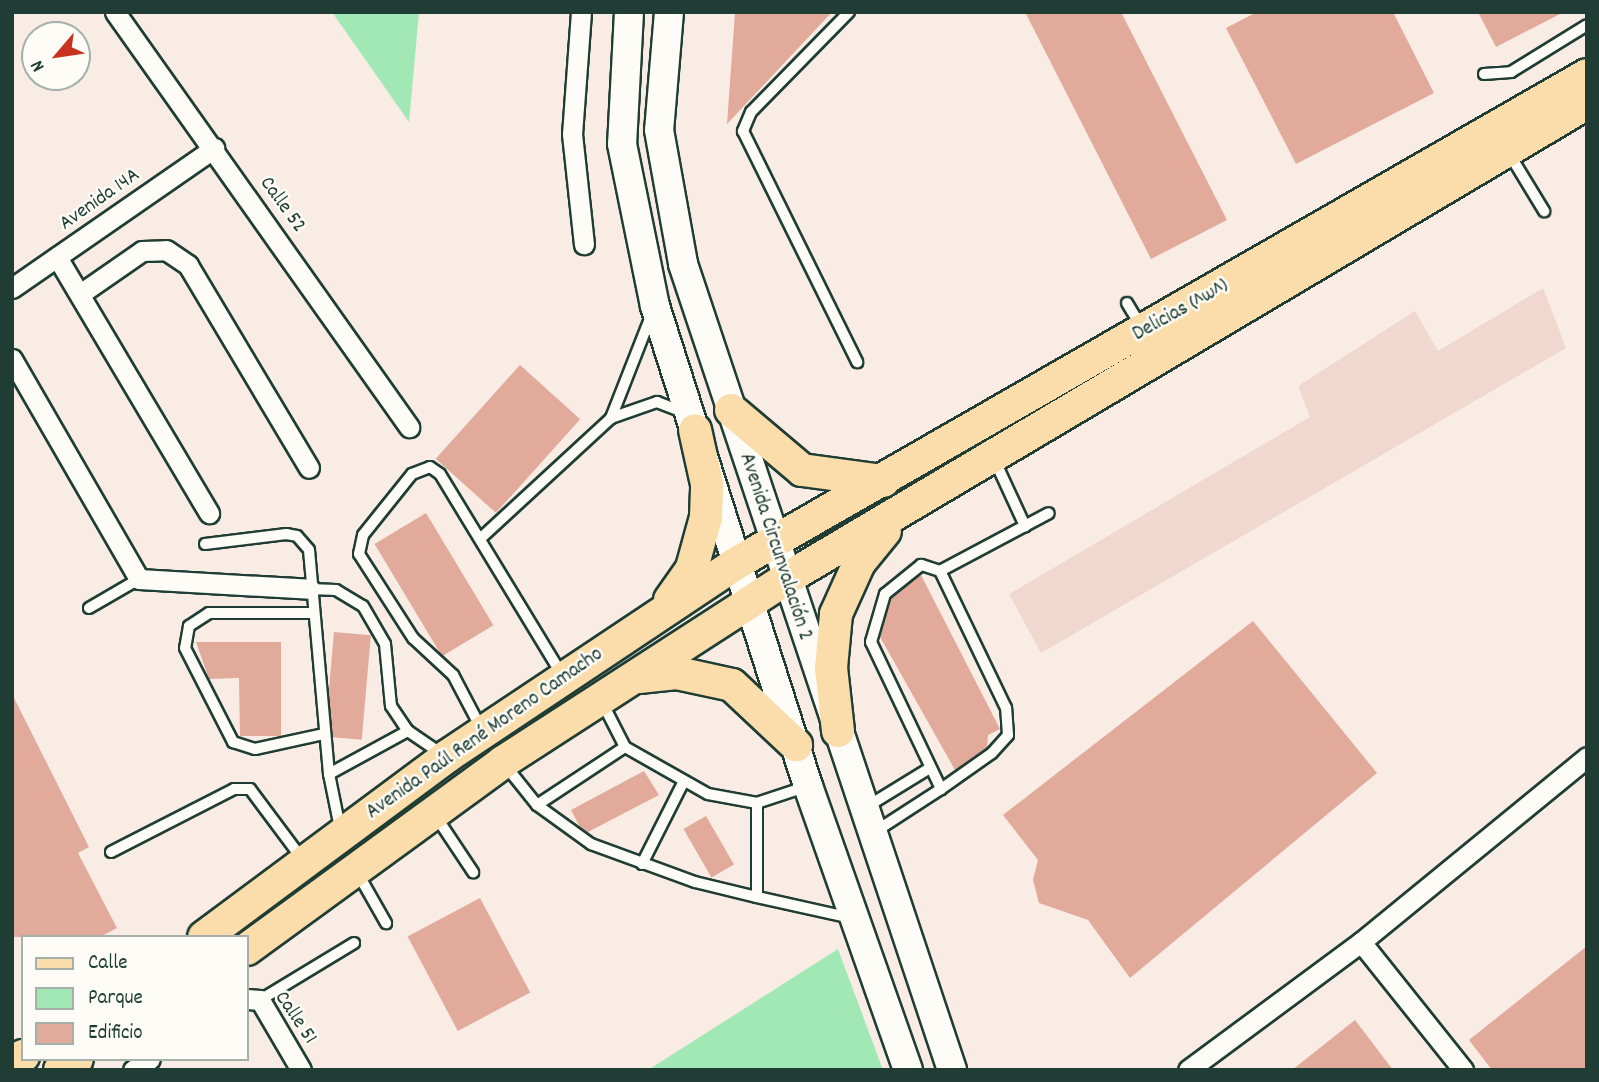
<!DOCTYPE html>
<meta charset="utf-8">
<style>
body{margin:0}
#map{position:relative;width:1599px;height:1082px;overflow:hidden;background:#f8ece5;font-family:Dekko,sans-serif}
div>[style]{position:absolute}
.built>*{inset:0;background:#f1d8cf}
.green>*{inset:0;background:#a1e8b5}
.building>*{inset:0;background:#e2aa9b;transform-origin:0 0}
.roads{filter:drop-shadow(2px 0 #1f3d34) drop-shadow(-2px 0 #1f3d34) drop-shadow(0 2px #1f3d34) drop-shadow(0 -2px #1f3d34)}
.service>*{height:10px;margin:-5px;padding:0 5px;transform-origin:5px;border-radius:5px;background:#fdfcf7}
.minor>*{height:19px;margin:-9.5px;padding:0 9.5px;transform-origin:9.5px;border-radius:9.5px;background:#fdfcf7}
.secondary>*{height:28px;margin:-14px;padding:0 14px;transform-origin:14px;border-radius:14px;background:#fdfcf7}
.primary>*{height:32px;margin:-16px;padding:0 16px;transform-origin:16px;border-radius:16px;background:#faddab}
span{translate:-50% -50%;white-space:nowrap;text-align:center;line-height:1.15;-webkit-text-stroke:5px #fdfcf7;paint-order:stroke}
.street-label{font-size:21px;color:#1f3d34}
.frame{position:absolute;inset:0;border:14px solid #1f3d34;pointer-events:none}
.legend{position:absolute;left:21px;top:935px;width:228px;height:126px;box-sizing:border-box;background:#fdfcf7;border:2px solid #a4b0a9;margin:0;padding:9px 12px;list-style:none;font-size:21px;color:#1f3d34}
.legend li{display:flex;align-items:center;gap:14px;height:35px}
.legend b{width:35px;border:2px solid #a4b0a9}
.north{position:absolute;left:21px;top:21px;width:70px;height:70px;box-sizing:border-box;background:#fdfcf7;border:2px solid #a4b0a9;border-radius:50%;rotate:241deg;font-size:19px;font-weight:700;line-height:28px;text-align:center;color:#1f3d34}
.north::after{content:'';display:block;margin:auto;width:24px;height:32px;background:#c8321e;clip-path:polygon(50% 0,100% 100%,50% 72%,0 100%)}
</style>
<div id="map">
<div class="built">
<i style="clip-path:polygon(1543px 288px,1566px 348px,1041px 653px,1009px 594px,1310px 417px,1298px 386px,1415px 311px,1438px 351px)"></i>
</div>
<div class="green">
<i style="clip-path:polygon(332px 12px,419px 12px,409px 122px)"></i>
<i style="clip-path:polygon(838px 949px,883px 1070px,648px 1070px)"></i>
</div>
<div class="building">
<i style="clip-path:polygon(735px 12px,832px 12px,727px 124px)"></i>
<i style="clip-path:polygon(1025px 12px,1121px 12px,1227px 220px,1151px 259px)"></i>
<i style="clip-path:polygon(1257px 12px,1393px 12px,1434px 93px,1296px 164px,1226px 28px)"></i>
<i style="clip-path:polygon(1478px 12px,1564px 12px,1496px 47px)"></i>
<i style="left:520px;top:365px;width:81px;height:126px;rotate:42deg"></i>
<i style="left:426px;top:513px;width:131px;height:60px;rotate:59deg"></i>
<i style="clip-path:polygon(921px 575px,1000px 729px,988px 735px,987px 747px,955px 770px,880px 637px,891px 598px)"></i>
<i style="clip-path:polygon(1253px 621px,1377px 773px,1130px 978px,1088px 920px,1039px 903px,1033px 880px,1038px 860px,1003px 815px)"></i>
<i style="left:334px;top:632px;width:37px;height:105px;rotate:5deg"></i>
<i style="clip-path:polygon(196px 642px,281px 642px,281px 736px,240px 736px,239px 678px,209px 679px)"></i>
<i style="clip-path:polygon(12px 694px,89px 847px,78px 853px,117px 928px,100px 937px,12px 937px)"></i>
<i style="clip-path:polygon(644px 771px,659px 795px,588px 832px,580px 827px,571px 810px)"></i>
<i style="left:706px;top:816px;width:56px;height:26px;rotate:60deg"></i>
<i style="left:480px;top:898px;width:107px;height:82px;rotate:62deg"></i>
<i style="clip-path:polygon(1587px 946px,1587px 1070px,1492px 1070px,1469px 1040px)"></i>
<i style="clip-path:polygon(1355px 1020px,1393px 1070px,1292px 1070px)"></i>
</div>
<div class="roads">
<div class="service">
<i style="left:849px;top:12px;width:140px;rotate:134.4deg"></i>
<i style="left:751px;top:112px;width:21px;rotate:113deg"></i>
<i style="left:743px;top:131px;width:258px;rotate:63.7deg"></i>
<i style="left:1484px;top:74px;width:27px;rotate:-4deg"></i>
<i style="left:1511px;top:72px;width:89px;rotate:-31.7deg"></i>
<i style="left:1510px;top:155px;width:66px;rotate:58.7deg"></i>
<i style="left:1127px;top:303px;width:29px;rotate:59deg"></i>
<i style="left:651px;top:316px;width:110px;rotate:111.4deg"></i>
<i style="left:611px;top:418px;width:49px;rotate:-19.2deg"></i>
<i style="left:657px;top:402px;width:26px;rotate:21deg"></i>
<i style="left:995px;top:461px;width:72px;rotate:65.2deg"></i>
<i style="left:481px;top:538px;width:177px;rotate:-42.7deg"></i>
<i style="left:205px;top:544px;width:82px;rotate:-7deg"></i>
<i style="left:286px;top:534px;width:11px;rotate:10deg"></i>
<i style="left:297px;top:536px;width:18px;rotate:49deg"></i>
<i style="left:309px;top:550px;width:225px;rotate:84.9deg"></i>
<i style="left:940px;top:571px;width:123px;rotate:-28deg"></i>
<i style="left:310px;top:589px;width:26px;rotate:2deg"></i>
<i style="left:336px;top:590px;width:31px;rotate:31deg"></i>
<i style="left:363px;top:606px;width:44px;rotate:59.9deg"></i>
<i style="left:385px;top:644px;width:62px;rotate:84.5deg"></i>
<i style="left:391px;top:706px;width:30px;rotate:56deg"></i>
<i style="left:89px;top:608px;width:58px;rotate:-30.1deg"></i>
<i style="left:313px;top:613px;width:104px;rotate:180deg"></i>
<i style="left:209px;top:613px;width:24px;rotate:147deg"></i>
<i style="left:189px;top:626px;width:22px;rotate:100deg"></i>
<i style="left:185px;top:648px;width:106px;rotate:62.9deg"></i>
<i style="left:233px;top:742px;width:23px;rotate:18deg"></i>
<i style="left:255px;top:749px;width:71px;rotate:-12.3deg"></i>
<i style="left:481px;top:728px;width:60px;rotate:-117.8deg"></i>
<i style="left:453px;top:675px;width:54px;rotate:-137.2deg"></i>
<i style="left:413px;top:638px;width:100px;rotate:-122.7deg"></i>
<i style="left:359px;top:554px;width:19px;rotate:-78deg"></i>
<i style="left:363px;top:535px;width:78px;rotate:-51.2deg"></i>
<i style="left:412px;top:474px;width:19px;rotate:-21deg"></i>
<i style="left:430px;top:467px;width:12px;rotate:35deg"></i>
<i style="left:440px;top:474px;width:235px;rotate:58.7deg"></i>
<i style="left:625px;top:747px;width:95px;rotate:29.5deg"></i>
<i style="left:708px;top:794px;width:50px;rotate:10.4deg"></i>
<i style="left:505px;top:765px;width:51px;rotate:51.3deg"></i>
<i style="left:537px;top:805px;width:105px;rotate:-33.4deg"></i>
<i style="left:625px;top:747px;width:48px;rotate:-117.1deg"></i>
<i style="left:805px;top:787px;width:51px;rotate:161.6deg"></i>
<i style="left:757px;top:803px;width:94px;rotate:90deg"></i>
<i style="left:757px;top:897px;width:96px;rotate:12.6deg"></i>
<i style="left:537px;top:805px;width:67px;rotate:35.8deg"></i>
<i style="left:591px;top:844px;width:111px;rotate:20.1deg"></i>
<i style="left:695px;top:882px;width:64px;rotate:13.6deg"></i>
<i style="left:868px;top:806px;width:73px;rotate:-31.5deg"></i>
<i style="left:435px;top:815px;width:69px;rotate:56.3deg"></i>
<i style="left:340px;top:828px;width:55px;rotate:-101.5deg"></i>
<i style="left:329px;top:774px;width:90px;rotate:-28.6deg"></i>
<i style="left:408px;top:731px;width:42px;rotate:34.4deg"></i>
<i style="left:876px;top:831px;width:77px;rotate:-32.9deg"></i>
<i style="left:941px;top:789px;width:62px;rotate:-35.2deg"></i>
<i style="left:992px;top:753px;width:24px;rotate:-48deg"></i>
<i style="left:1008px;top:735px;width:27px;rotate:-94deg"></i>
<i style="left:1006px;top:708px;width:152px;rotate:-115.7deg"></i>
<i style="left:940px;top:571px;width:20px;rotate:-162deg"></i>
<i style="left:921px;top:565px;width:46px;rotate:141.1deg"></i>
<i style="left:885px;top:594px;width:50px;rotate:106.3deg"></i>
<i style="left:871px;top:642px;width:163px;rotate:64.5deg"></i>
<i style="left:111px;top:852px;width:138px;rotate:-27.1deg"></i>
<i style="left:234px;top:789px;width:16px"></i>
<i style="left:250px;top:789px;width:89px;rotate:53.3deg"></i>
<i style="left:642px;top:864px;width:91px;rotate:-63.2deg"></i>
<i style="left:357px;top:872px;width:59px;rotate:60.4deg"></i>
<i style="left:260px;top:1000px;width:110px;rotate:-31.2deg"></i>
</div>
<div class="minor">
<i style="left:115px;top:12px;width:509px;rotate:54.68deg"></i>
<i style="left:581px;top:12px;width:122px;rotate:94.2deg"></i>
<i style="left:572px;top:134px;width:111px;rotate:83.8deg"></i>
<i style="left:57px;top:257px;width:298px;rotate:59.3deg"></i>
<i style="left:12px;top:288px;width:246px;rotate:-34.7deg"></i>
<i style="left:80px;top:294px;width:75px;rotate:-34.7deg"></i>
<i style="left:142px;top:251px;width:24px;rotate:-2deg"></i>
<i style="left:166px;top:250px;width:27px;rotate:34deg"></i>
<i style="left:188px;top:265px;width:236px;rotate:59.2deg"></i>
<i style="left:12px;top:359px;width:254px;rotate:60deg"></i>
<i style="left:139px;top:579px;width:171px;rotate:3.3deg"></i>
<i style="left:1361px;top:942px;width:164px;rotate:51.4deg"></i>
<i style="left:247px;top:999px;width:13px;rotate:4deg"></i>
<i style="left:260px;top:1000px;width:81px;rotate:59.6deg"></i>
<i style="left:133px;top:1070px;width:20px;rotate:-33deg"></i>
<i style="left:1188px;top:1070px;width:215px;rotate:-36.5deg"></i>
<i style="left:1361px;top:942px;width:292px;rotate:-39.3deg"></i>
</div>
<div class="secondary">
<i style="left:629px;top:12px;width:132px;rotate:93deg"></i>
<i style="left:622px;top:144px;width:165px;rotate:78.5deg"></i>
<i style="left:655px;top:306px;width:504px;rotate:72.32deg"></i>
<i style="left:808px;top:786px;width:301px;rotate:70.6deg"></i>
<i style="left:669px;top:12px;width:118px;rotate:94.8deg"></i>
<i style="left:659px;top:130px;width:136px;rotate:79.8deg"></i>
<i style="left:683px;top:264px;width:850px;rotate:71.54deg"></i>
</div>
<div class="primary">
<i style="left:731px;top:410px;width:93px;rotate:40.2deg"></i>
<i style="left:802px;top:470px;width:82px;rotate:7.7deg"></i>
<i style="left:670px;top:600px;width:39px;rotate:-55deg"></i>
<i style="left:692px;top:568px;width:53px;rotate:-74.6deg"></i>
<i style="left:706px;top:517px;width:33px;rotate:-88deg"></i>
<i style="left:707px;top:484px;width:55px;rotate:-102.5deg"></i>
<i style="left:639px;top:677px;width:38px;rotate:-6deg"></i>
<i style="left:677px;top:673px;width:56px;rotate:12.3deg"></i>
<i style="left:732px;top:685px;width:88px;rotate:43.2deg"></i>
<i style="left:838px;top:731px;width:63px;rotate:-96.3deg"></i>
<i style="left:831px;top:668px;width:54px;rotate:-84.7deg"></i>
<i style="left:836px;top:614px;width:56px;rotate:-65.7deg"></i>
<i style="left:859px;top:563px;width:41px;rotate:-50.9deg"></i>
<i style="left:204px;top:937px;width:302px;rotate:-36.6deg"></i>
<i style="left:446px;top:757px;width:348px;rotate:-33.7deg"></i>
<i style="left:735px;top:564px;width:982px;rotate:-29.85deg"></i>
<i style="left:247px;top:949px;width:317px;rotate:-36.1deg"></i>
<i style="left:503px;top:762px;width:335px;rotate:-32.9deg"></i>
<i style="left:784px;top:580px;width:934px;rotate:-30.71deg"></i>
<i style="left:12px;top:1062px;width:13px;rotate:-29deg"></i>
<i style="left:60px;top:1070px;width:20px;rotate:-33deg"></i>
</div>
</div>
<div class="street-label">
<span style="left:100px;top:200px;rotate:-35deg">Avenida 14A</span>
<span style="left:282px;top:205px;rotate:54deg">Calle 52</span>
<span style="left:1181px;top:311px;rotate:-29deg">Delicias (^w^)</span>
<span style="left:775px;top:547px;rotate:72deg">Avenida Circunvalación 2</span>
<span style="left:485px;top:734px;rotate:-35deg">Avenida Paúl René Moreno Camacho</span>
<span style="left:295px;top:1018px;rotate:56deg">Calle 51</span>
</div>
<div class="frame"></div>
<ul class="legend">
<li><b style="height:9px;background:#faddab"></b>Calle</li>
<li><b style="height:19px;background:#a1e8b5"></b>Parque</li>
<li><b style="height:19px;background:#e2aa9b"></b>Edificio</li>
</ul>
<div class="north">N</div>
</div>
